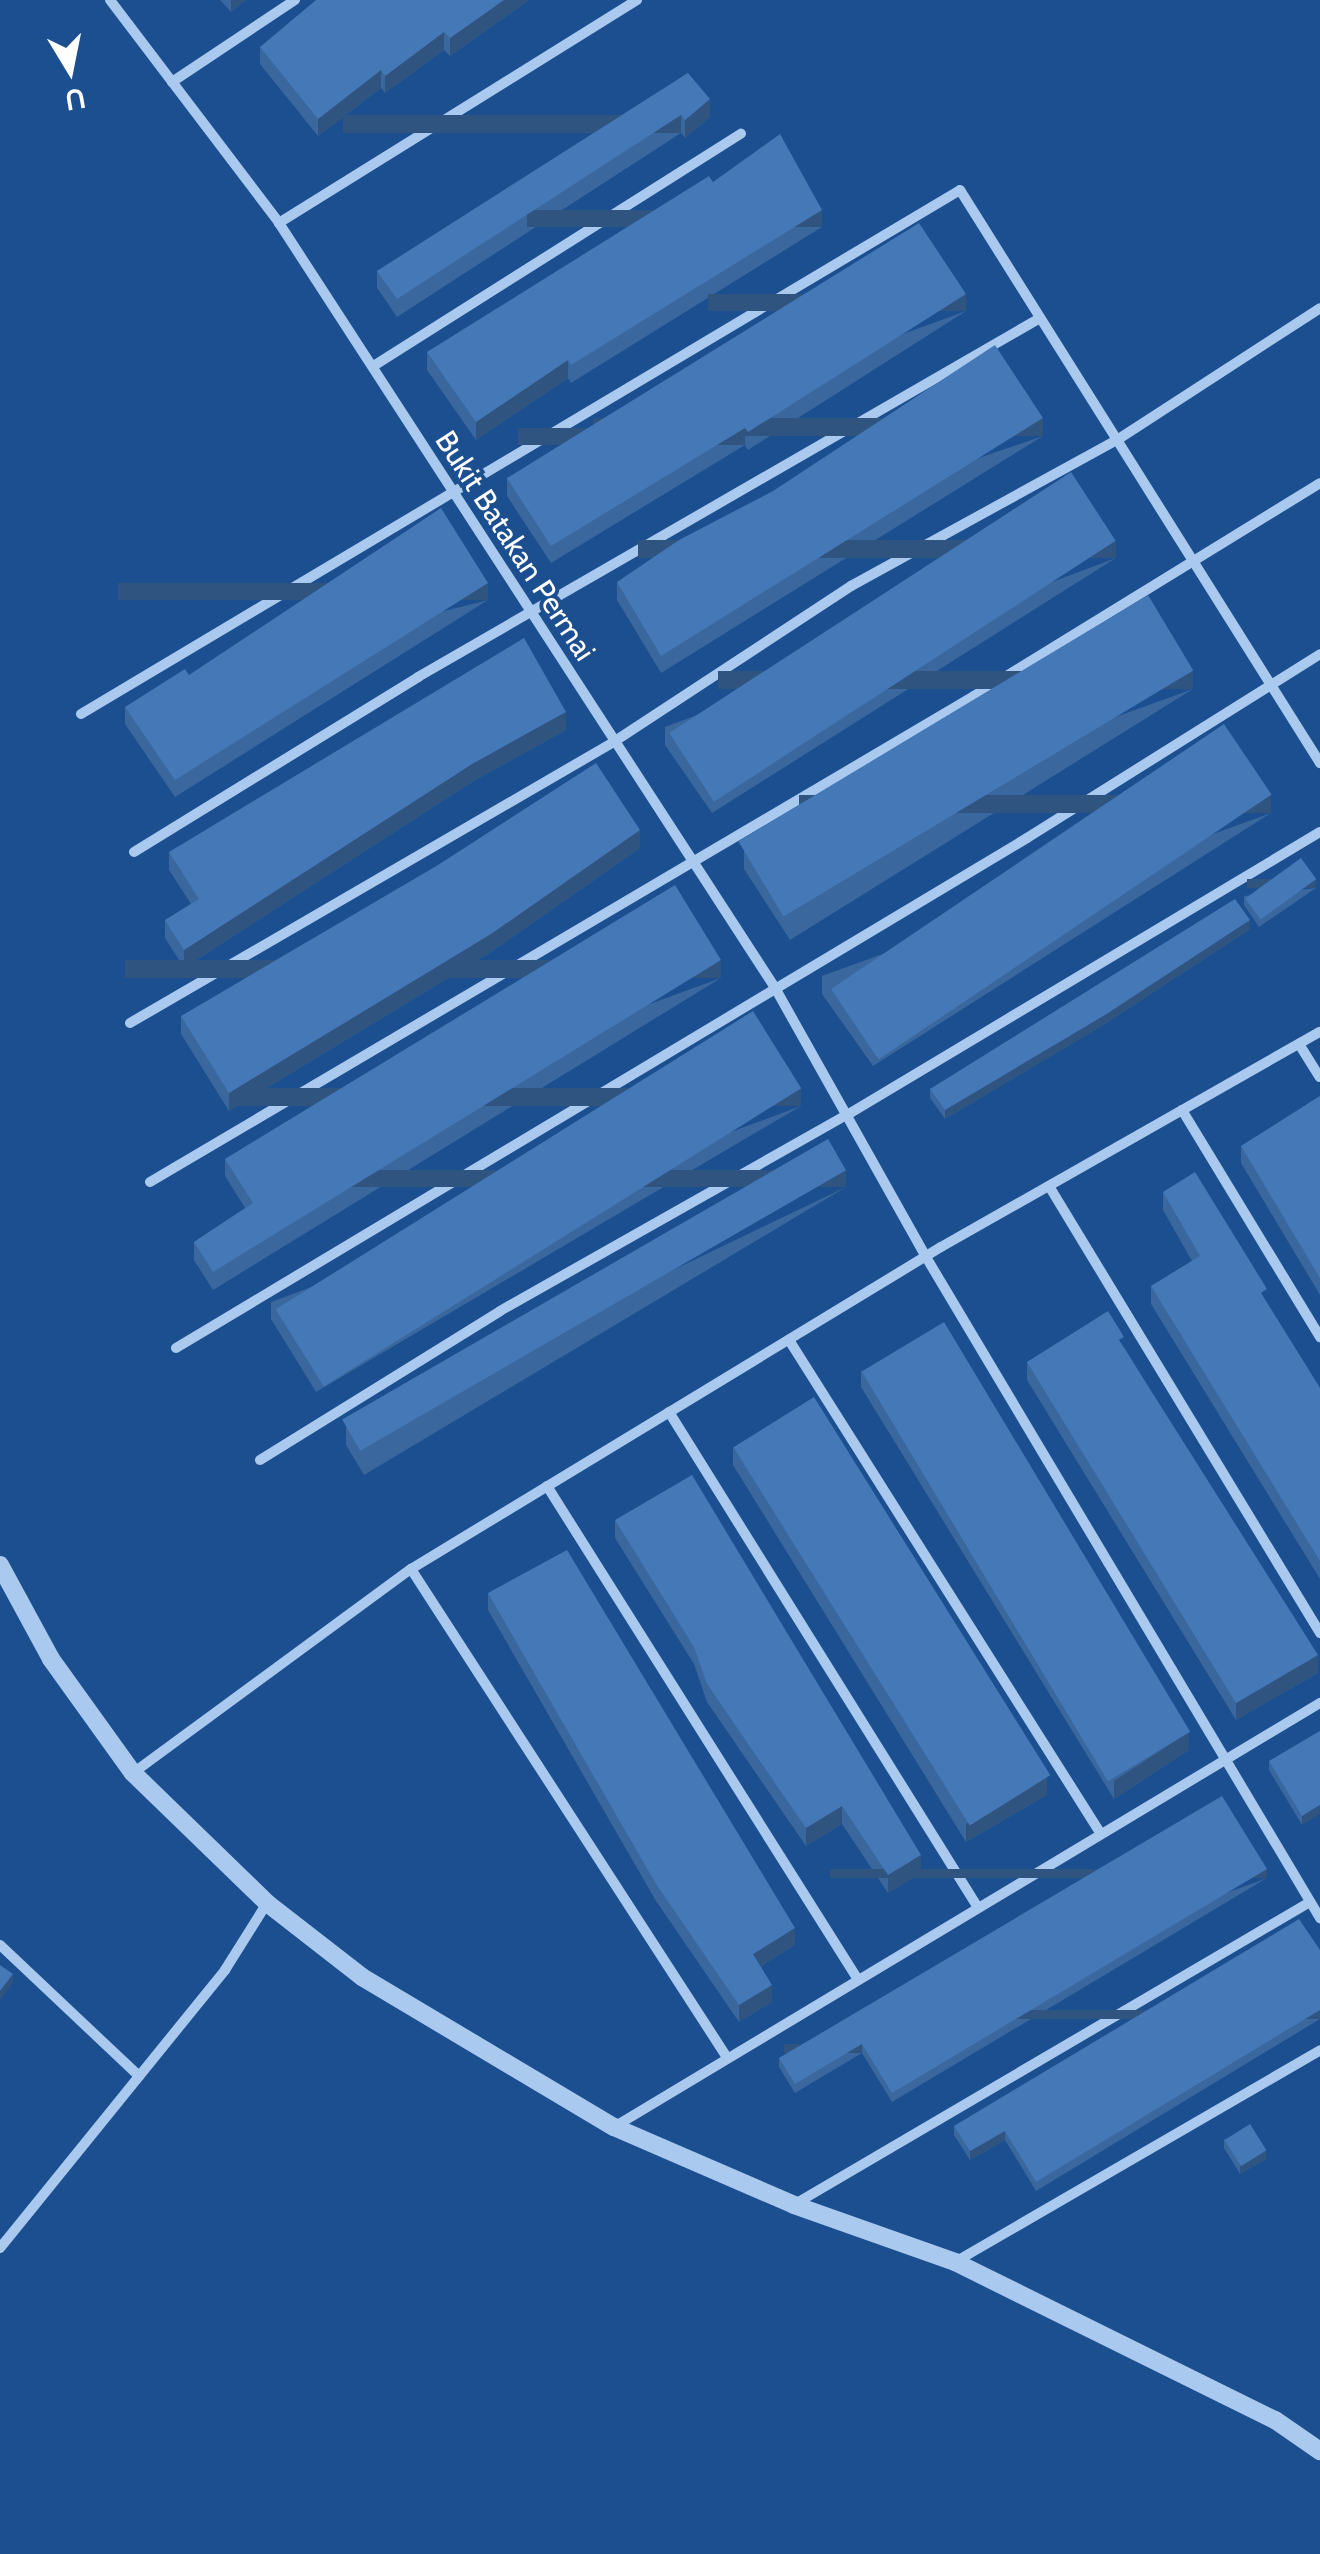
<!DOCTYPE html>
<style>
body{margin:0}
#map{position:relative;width:1320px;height:2554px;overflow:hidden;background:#1b4f8f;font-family:Cabin,sans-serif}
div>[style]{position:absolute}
.minor>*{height:10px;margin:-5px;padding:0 5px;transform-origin:5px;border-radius:5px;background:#a9c9ee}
.tertiary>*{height:18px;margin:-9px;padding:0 9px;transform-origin:9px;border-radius:9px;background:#a9c9ee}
.wall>*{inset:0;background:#3a679d}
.shaded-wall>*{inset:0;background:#305480;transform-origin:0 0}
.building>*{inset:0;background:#4478b7;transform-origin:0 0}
span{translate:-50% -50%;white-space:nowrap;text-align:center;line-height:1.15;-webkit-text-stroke:8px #1b4f8f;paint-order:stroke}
.street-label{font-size:30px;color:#fff}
.north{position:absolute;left:20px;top:20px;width:100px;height:100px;-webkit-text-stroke:8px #1b4f8f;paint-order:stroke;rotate:170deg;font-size:28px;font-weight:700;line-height:40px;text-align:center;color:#fff}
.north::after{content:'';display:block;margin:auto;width:35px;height:45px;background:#fff;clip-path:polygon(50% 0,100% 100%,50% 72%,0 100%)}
</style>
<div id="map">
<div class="minor">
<i style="left:110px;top:0;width:280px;rotate:52.8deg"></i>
<i style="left:637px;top:0;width:422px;rotate:148.1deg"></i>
<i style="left:279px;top:223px;width:910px;rotate:57.03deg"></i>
<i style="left:774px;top:986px;width:311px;rotate:60.7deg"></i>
<i style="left:926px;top:1257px;width:770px;rotate:59.2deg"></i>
<i style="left:172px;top:82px;width:148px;rotate:-33.7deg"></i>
<i style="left:375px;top:365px;width:433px;rotate:-32.3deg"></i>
<i style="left:81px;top:714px;width:1023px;rotate:-30.8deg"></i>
<i style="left:960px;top:190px;width:677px;rotate:57.86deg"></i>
<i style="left:134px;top:852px;width:334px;rotate:-31.6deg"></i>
<i style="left:418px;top:677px;width:718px;rotate:-29.99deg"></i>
<i style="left:130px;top:1023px;width:557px;rotate:-30.15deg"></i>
<i style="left:612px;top:743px;width:286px;rotate:-33.3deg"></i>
<i style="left:851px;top:586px;width:303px;rotate:-28.8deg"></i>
<i style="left:1117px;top:440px;width:242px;rotate:-33deg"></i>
<i style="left:1299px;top:1044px;width:39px;rotate:58deg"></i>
<i style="left:1182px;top:1110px;width:266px;rotate:58.7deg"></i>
<i style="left:150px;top:1182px;width:957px;rotate:-30.53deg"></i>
<i style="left:974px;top:696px;width:406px;rotate:-31.6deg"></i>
<i style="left:1049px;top:1186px;width:523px;rotate:58.77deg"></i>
<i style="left:789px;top:1340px;width:581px;rotate:57.73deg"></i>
<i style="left:176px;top:1348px;width:992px;rotate:-30.93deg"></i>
<i style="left:1027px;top:838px;width:346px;rotate:-32.1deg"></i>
<i style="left:669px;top:1412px;width:582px;rotate:58.06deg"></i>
<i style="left:260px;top:1460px;width:282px;rotate:-31.8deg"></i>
<i style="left:500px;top:1311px;width:399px;rotate:-29.5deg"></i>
<i style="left:847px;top:1115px;width:551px;rotate:-30.89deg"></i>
<i style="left:547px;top:1486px;width:582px;rotate:57.79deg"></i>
<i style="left:411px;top:1569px;width:580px;rotate:57.1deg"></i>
<i style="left:133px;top:1773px;width:345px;rotate:-36.3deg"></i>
<i style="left:411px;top:1569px;width:620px;rotate:-31.28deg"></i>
<i style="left:941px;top:1247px;width:436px;rotate:-29.6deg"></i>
<i style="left:0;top:1945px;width:191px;rotate:43.3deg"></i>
<i style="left:614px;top:2127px;width:824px;rotate:-30.99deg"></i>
<i style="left:795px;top:2204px;width:597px;rotate:-30.39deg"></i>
<i style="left:0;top:2248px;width:358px;rotate:-51deg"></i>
<i style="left:225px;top:1970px;width:79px;rotate:-57.9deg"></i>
<i style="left:955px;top:2262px;width:422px;rotate:-30.1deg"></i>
</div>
<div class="tertiary">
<i style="left:0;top:1565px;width:107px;rotate:61.5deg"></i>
<i style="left:51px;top:1659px;width:140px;rotate:54.3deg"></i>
<i style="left:133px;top:1773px;width:187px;rotate:44.1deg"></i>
<i style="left:267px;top:1903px;width:120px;rotate:37.9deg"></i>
<i style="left:362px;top:1977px;width:293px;rotate:30.8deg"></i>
<i style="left:614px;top:2127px;width:196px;rotate:23.4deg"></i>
<i style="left:794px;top:2205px;width:171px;rotate:19.5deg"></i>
<i style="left:955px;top:2262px;width:357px;rotate:26.3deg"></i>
<i style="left:1275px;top:2420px;width:55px;rotate:34.6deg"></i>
</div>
<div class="wall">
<i style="clip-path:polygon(220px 0,246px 0,231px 12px)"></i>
<i style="clip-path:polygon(529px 0,450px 56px,444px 50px,385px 93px,381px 88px,318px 136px,260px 64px,260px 47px)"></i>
<i style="clip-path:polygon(688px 73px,710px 117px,685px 138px,681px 133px,397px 317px,377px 288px,377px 271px)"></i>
<i style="clip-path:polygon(713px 182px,822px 227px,571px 383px,568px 378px,476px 440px,427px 370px,427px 352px)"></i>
<i style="clip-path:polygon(966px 311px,748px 450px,745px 445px,551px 563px,507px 496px,507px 478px)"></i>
<i style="clip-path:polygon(1043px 436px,661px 673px,617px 600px,617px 582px)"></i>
<i style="clip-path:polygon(1116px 558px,712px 813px,665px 745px,665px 727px)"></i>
<i style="clip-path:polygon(488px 600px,175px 797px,125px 724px,125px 707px,189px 675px)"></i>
<i style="clip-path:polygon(1193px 689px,790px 940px,744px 869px,744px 851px)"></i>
<i style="clip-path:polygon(566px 730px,472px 782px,184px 968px,165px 938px,165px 920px,191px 904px,169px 870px,169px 852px)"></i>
<i style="clip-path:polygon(1271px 813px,873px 1066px,822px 994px,822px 976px)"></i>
<i style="clip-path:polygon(640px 848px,491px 952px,229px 1111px,181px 1034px,181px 1016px)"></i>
<i style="clip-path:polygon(1316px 888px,1259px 927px,1244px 905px,1244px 896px)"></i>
<i style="clip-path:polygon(1250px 929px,1105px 1024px,945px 1119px,930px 1098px,930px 1089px)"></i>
<i style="clip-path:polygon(721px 978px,213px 1290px,194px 1260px,194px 1242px,245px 1208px,225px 1176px,225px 1159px)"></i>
<i style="clip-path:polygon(1320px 1096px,1320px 1295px,1241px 1163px,1241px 1146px)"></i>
<i style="clip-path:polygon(801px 1106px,316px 1392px,271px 1319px,271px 1302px)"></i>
<i style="clip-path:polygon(846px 1187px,364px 1475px,346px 1445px,346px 1427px)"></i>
<i style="clip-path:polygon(1163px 1192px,1267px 1303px,1320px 1388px,1320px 1579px,1151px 1304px,1151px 1286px,1192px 1261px,1163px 1210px)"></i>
<i style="clip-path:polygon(1124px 1347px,1318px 1673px,1236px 1720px,1027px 1380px,1027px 1362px)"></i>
<i style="clip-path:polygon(861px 1370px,1189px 1750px,1114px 1799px,861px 1387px)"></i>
<i style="clip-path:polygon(733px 1447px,1047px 1795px,966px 1842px,733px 1465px)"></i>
<i style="clip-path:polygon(615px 1520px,921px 1873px,888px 1893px,842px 1824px,806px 1846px,707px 1702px,694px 1664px,615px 1538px)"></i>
<i style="clip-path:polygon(488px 1593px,795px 1945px,761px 1966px,772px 2002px,739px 2022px,656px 1901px,488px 1610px)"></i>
<i style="clip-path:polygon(1320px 1731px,1302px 1825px,1269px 1770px,1269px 1761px)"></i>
<i style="clip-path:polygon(1267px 1878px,892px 2102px,862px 2053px,795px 2093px,779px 2067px,779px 2058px)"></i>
<i style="clip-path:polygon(1320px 1950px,1320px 2019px,1036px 2191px,1005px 2140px,970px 2160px,954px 2135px,954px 2126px)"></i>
<i style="clip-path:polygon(1224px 2139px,1266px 2159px,1240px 2174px,1224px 2148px)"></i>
</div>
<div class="shaded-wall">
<i style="clip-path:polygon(231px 0,246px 0,231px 12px)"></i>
<i style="clip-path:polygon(504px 0,529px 0,450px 56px,450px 38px)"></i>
<i style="clip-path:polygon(444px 32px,444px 50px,385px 93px,385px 76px)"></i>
<i style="clip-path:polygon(381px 70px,381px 88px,318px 136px,318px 119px)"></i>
<i style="clip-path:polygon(710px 99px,710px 117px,685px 138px,685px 120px)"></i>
<i style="left:681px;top:115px;width:18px;height:338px;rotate:90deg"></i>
<i style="left:822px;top:210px;width:17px;height:295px;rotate:90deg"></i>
<i style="left:966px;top:294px;width:17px;height:258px;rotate:90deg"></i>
<i style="clip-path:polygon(568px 360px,568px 378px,476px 440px,476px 422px)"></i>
<i style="left:1043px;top:418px;width:18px;height:450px;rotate:90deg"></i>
<i style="left:745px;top:428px;width:17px;height:227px;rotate:90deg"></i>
<i style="left:1116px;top:540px;width:18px;height:478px;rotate:90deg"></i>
<i style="left:488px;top:583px;width:17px;height:370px;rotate:90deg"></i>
<i style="left:1193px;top:671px;width:18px;height:475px;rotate:90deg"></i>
<i style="clip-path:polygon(566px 712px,566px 730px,472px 782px,184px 968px,184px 950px,472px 764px)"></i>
<i style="left:1271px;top:795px;width:18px;height:472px;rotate:90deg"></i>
<i style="clip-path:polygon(640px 830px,640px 848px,491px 952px,229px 1111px,229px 1093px)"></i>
<i style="left:1316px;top:879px;width:9px;height:69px;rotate:90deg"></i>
<i style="clip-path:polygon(1250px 920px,1250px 929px,1105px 1024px,945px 1119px,945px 1110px)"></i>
<i style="left:721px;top:960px;width:18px;height:596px;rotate:90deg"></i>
<i style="left:801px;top:1088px;width:18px;height:563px;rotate:90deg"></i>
<i style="left:846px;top:1170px;width:17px;height:561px;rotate:90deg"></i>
<i style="clip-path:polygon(1318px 1655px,1318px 1673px,1236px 1720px,1236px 1703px)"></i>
<i style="clip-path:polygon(1189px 1732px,1189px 1750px,1114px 1799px,1114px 1781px)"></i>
<i style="clip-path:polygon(1047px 1777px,1047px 1795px,966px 1842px,966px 1824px)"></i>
<i style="clip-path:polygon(1320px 1805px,1320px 1814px,1302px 1825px,1302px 1816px)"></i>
<i style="clip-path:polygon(842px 1806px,842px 1824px,806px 1846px,806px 1828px)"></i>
<i style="clip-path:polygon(921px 1855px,921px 1873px,888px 1893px,888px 1875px)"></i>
<i style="left:1267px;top:1869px;width:9px;height:437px;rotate:90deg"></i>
<i style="clip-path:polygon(795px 1928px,795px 1945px,753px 1971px,753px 1954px)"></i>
<i style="clip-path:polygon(13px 1974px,13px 1983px,0 2000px,0 1991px)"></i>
<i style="clip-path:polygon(772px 1985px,772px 2002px,739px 2022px,739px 2005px)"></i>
<i style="left:1320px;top:2010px;width:9px;height:332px;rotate:90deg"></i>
<i style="left:862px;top:2044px;width:9px;height:78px;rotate:90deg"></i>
<i style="clip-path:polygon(1005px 2131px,1005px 2140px,970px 2160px,970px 2151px)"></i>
<i style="clip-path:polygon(1266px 2150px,1266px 2159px,1240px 2174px,1240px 2165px)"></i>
</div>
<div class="building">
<i style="clip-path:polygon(316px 0,504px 0,450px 38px,444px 32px,385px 76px,381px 70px,318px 119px,260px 47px)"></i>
<i style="clip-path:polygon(688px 73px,710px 99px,685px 120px,681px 115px,397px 299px,377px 271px)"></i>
<i style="clip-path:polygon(780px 134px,822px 210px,571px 365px,568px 360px,476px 422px,427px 352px,709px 176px,713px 182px)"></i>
<i style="clip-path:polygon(919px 223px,966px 294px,748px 432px,745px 428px,551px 546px,507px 478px)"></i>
<i style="clip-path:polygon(995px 345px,1043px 418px,661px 656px,617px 582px,679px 540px,773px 491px)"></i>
<i style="left:1071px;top:472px;width:82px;height:479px;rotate:57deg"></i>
<i style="clip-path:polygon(441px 508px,488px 583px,175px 780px,125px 707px,185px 669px,189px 675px)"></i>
<i style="left:1148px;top:595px;width:88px;height:478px;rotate:59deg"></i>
<i style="clip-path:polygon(524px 638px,566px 712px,472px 764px,184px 950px,165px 920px,199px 899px,169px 852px)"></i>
<i style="left:1224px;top:724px;width:85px;height:474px;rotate:56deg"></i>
<i style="clip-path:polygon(596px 763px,640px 830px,491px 934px,229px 1093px,181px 1016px,438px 865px)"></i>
<i style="left:1301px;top:858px;width:26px;height:69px;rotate:54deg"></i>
<i style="clip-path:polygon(675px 885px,721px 960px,213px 1272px,194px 1242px,253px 1203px,225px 1159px)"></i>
<i style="clip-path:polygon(1235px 899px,1250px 920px,1105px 1015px,945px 1110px,930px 1089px)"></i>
<i style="left:753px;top:1011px;width:91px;height:563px;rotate:58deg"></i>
<i style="clip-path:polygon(1320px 1096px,1320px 1278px,1241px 1146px)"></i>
<i style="left:828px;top:1139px;width:36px;height:561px;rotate:60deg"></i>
<i style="clip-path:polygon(1195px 1172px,1267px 1289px,1261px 1293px,1320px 1388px,1320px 1561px,1151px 1286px,1200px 1256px,1163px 1192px)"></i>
<i style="clip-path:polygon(1108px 1311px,1124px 1337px,1119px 1340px,1318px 1655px,1236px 1703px,1027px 1362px)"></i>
<i style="left:944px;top:1322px;width:478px;height:96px;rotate:59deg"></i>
<i style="left:814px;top:1397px;width:446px;height:95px;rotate:58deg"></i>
<i style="clip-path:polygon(692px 1475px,921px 1855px,888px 1875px,842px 1806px,806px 1828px,707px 1684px,694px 1647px,615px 1520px)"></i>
<i style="clip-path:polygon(567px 1550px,795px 1928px,753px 1954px,772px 1985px,739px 2005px,656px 1884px,488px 1593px)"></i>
<i style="clip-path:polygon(1320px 1731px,1320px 1805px,1302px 1816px,1269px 1761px)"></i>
<i style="clip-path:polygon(1222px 1796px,1267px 1869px,892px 2093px,862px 2044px,795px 2084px,779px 2058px)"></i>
<i style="clip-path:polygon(1299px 1919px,1320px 1950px,1320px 2010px,1036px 2182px,1005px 2131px,970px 2151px,954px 2126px)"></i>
<i style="clip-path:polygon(0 1965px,13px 1974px,0 1991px)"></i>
<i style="left:1250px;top:2124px;width:31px;height:30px;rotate:58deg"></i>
</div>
<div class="street-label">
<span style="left:515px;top:546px;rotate:57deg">Bukit Batakan Permai</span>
</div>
<div class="north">U</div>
</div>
